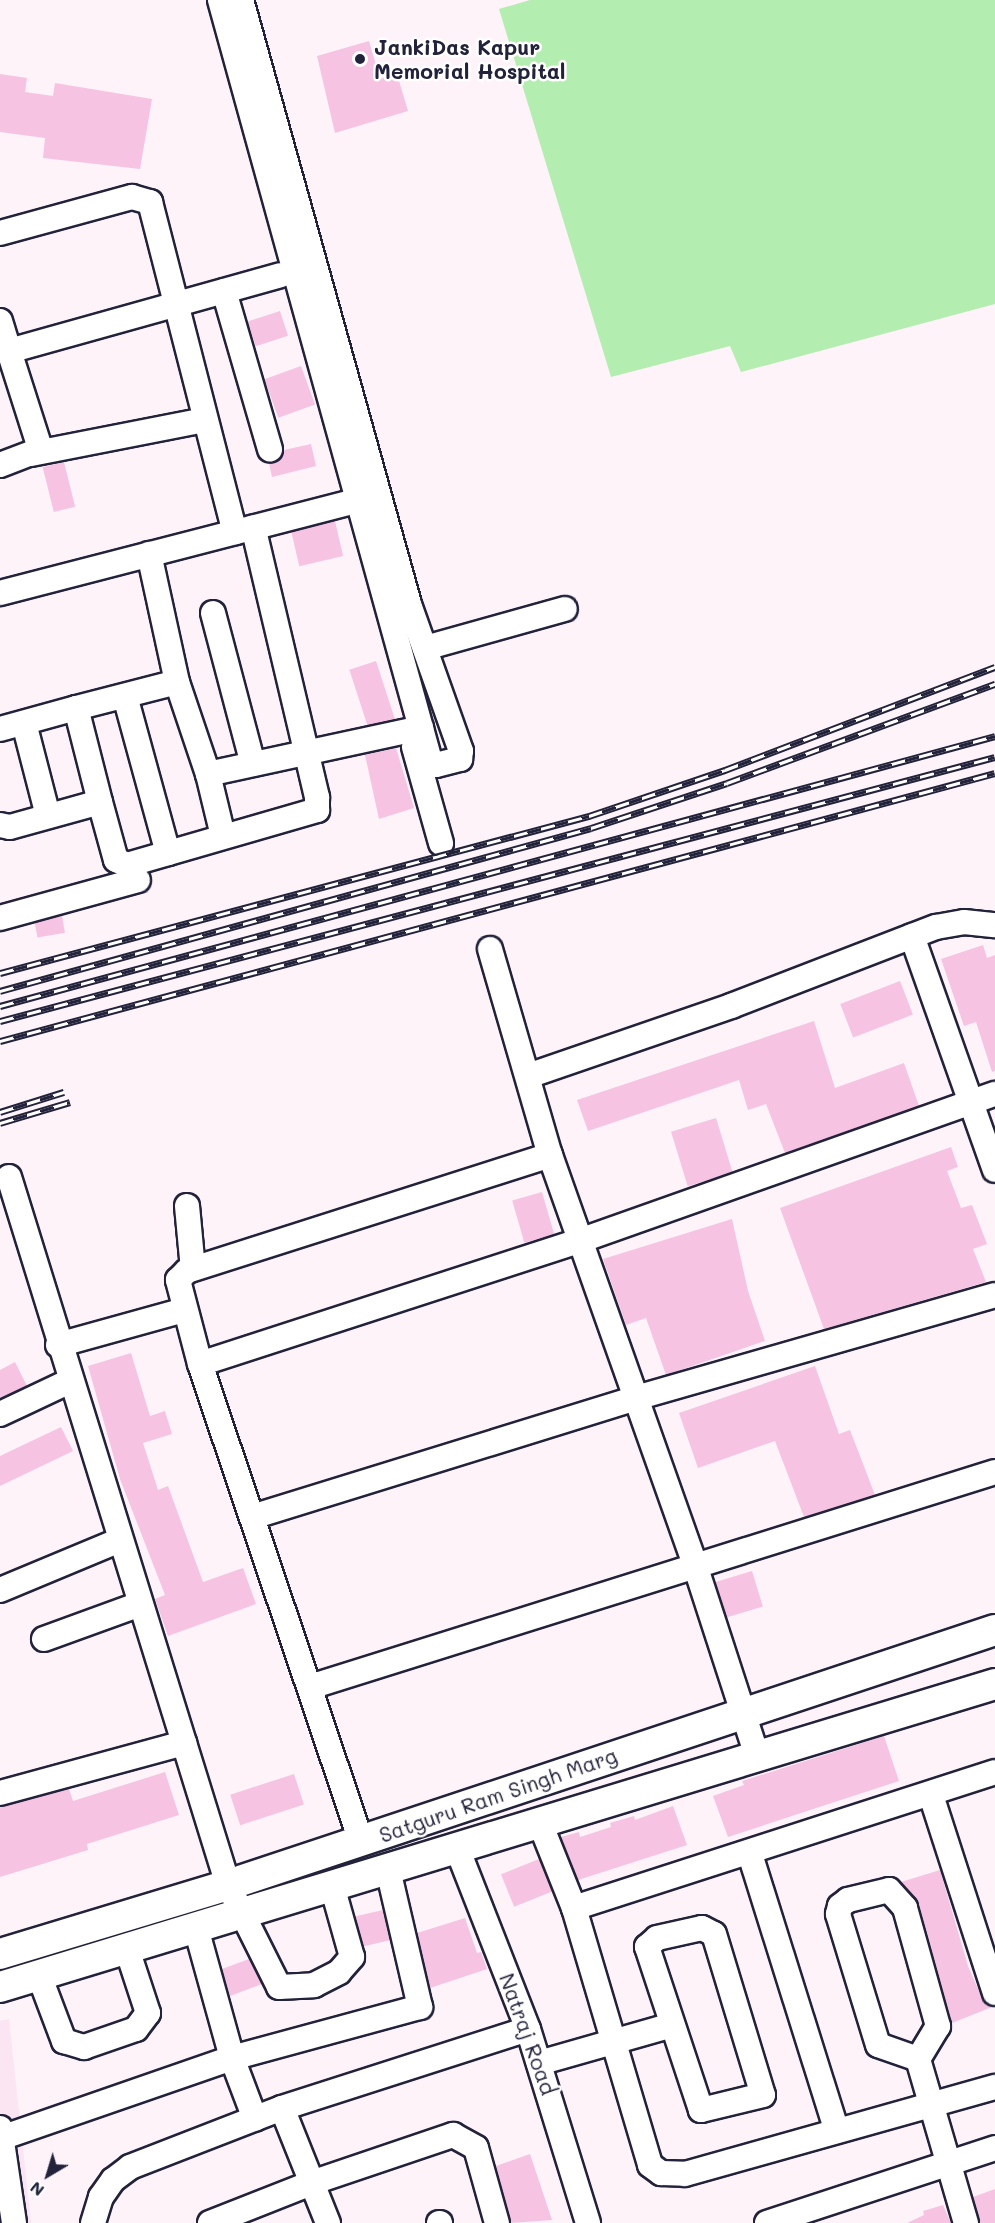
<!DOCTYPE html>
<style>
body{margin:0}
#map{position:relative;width:995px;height:2223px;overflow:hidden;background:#fdf3f9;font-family:Mali,sans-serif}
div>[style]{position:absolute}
.built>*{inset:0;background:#fbe5f2}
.green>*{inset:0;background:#b4edb0}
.building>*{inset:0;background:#f6c4e2;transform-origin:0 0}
.roads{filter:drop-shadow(2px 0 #22223b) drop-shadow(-2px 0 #22223b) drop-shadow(0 2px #22223b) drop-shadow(0 -2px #22223b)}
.minor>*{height:24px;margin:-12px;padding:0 12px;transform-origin:12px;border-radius:12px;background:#fff}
.major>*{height:30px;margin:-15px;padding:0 15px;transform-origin:15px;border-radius:15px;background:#fff}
.rail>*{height:7px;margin-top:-3.5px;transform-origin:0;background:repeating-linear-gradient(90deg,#fff 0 14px,#22223b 0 28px);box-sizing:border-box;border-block:2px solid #22223b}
.dots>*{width:16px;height:16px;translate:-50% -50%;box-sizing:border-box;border:3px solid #fff;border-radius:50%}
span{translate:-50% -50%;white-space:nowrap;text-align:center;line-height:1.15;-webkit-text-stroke:5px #fff;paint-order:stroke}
.poi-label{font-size:21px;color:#22223b;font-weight:700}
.left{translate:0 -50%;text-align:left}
.street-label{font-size:21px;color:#22223b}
.north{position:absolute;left:18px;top:2145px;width:60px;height:60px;-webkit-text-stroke:4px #fff;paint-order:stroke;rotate:218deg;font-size:16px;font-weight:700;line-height:24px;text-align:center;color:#22223b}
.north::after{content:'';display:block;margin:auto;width:21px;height:27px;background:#22223b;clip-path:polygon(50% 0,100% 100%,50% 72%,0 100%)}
</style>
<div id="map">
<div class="built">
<i style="clip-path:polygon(9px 2019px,31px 2223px,0 2223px,0 2021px)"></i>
</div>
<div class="green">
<i style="clip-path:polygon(530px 0,995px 0,995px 304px,741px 372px,730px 346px,611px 377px,499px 9px)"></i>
</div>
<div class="building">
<i style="clip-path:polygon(369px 41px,380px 79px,397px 74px,408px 111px,335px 133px,317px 56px)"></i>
<i style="clip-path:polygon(0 74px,27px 78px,25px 92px,53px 96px,55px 83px,152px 99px,140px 169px,43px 158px,45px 138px,0 132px)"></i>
<i style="left:280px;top:311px;width:26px;height:34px;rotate:72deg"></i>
<i style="left:301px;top:366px;width:41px;height:39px;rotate:70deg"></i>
<i style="clip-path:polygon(311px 444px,316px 466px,272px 477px,269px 463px,280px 459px,284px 450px)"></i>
<i style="left:64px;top:462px;width:46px;height:22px;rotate:76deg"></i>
<i style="left:335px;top:521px;width:36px;height:45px;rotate:77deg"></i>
<i style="left:376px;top:661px;width:61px;height:28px;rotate:72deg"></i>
<i style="clip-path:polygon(396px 748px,414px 808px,379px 819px,365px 755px)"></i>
<i style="left:62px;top:916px;width:17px;height:28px;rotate:80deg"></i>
<i style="clip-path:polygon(983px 945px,987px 958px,995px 955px,995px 1071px,992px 1072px,976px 1022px,964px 1026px,941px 959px)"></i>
<i style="left:900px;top:981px;width:36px;height:64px;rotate:69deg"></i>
<i style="clip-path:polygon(814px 1021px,835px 1088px,904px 1063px,919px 1106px,785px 1153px,766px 1104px,748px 1110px,739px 1080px,588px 1131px,577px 1100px)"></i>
<i style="left:716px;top:1118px;width:57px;height:47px;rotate:73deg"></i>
<i style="clip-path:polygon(951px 1147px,958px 1167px,947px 1171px,961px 1208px,972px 1205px,987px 1244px,973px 1249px,986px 1282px,824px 1329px,780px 1208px)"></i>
<i style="left:542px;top:1192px;width:44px;height:31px;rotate:74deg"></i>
<i style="clip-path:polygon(732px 1219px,748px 1291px,765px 1341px,666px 1375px,646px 1318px,626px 1325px,603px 1259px)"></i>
<i style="clip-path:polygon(131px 1353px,150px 1416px,165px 1411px,172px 1434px,143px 1443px,158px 1490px,168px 1486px,203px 1582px,243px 1568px,256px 1604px,168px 1636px,155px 1599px,165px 1595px,120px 1479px,88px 1366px)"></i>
<i style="clip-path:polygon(15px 1362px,27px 1386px,0 1398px,0 1370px)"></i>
<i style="clip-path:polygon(815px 1366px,839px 1434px,850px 1430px,875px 1495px,804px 1517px,775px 1441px,698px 1468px,679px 1413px)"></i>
<i style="clip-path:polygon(61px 1427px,73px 1451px,0 1486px,0 1456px)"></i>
<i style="left:752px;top:1571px;width:37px;height:38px;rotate:73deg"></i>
<i style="clip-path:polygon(884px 1736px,899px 1781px,728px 1837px,713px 1796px,744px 1785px,742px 1781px)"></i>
<i style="clip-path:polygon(165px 1772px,179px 1815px,87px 1844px,88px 1850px,0 1877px,0 1807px,69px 1789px,73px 1801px)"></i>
<i style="left:294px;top:1774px;width:32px;height:67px;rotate:72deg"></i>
<i style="clip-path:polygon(673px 1806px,687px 1845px,578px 1880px,561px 1837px,579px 1832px,580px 1837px,611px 1827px,610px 1823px,634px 1816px,635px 1820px)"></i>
<i style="left:539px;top:1859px;width:35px;height:41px;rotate:68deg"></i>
<i style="clip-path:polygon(940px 1870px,968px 1966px,982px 1998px,992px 2007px,952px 2023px,919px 1904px,901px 1882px)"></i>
<i style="left:383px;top:1910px;width:31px;height:28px;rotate:77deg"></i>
<i style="clip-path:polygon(465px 1918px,477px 1953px,481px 1952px,487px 1969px,430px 1988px,417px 1933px)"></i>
<i style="clip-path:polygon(249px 1959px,262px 1984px,230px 1996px,222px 1969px)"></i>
<i style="clip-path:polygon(530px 2154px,552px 2220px,511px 2223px,496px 2166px)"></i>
<i style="clip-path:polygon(995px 2189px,995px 2223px,980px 2223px,973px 2197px)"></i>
<i style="clip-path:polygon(943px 2205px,951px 2223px,907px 2223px,924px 2215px,923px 2211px)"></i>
</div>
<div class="roads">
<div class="minor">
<i style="left:220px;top:0;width:789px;rotate:74.57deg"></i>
<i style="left:430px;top:761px;width:7px;rotate:34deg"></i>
<i style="left:436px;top:765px;width:25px;rotate:-14deg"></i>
<i style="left:460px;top:759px;width:8px;rotate:-83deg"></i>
<i style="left:461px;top:751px;width:156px;rotate:-109.5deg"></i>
<i style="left:409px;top:604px;width:627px;rotate:-105.54deg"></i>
<i style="left:0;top:233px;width:137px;rotate:-15.3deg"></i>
<i style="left:132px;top:197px;width:19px;rotate:16deg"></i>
<i style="left:150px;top:202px;width:341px;rotate:75.6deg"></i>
<i style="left:224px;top:291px;width:165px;rotate:73.8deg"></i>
<i style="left:0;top:321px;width:31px;rotate:73deg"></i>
<i style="left:9px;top:351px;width:282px;rotate:-15.6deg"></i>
<i style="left:31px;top:454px;width:177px;rotate:-11.1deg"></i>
<i style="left:0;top:465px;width:36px;rotate:-21deg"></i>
<i style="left:34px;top:452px;width:9px;rotate:-54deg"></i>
<i style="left:39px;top:445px;width:99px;rotate:-107.7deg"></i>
<i style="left:0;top:593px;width:383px;rotate:-14.5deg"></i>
<i style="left:213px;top:613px;width:156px;rotate:75.2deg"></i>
<i style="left:425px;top:648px;width:145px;rotate:-15.6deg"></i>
<i style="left:177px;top:682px;width:97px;rotate:71.4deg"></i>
<i style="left:125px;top:696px;width:163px;rotate:74.7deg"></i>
<i style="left:24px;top:723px;width:96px;rotate:75.5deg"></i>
<i style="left:0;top:729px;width:79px;rotate:-15.4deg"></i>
<i style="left:414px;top:747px;width:100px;rotate:74.3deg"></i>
<i style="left:100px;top:802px;width:97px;rotate:-104.3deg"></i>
<i style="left:76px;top:708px;width:104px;rotate:-14.4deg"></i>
<i style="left:177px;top:682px;width:131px;rotate:-102.3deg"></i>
<i style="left:0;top:825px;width:10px;rotate:11deg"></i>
<i style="left:10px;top:827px;width:93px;rotate:-15.5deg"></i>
<i style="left:100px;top:802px;width:60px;rotate:74.6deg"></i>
<i style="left:116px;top:860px;width:12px;rotate:24deg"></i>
<i style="left:127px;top:865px;width:198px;rotate:-16.1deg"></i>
<i style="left:317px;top:810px;width:13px;rotate:-90deg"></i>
<i style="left:317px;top:797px;width:277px;rotate:-103.3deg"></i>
<i style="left:223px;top:836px;width:64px;rotate:-103.6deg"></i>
<i style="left:208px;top:774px;width:218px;rotate:-12.2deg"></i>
<i style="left:0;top:918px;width:143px;rotate:-15.4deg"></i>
<i style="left:912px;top:936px;width:248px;rotate:70.5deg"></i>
<i style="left:490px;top:949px;width:215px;rotate:73.8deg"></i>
<i style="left:528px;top:1076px;width:215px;rotate:-19deg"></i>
<i style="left:731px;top:1006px;width:220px;rotate:-21.1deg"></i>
<i style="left:936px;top:927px;width:28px;rotate:-10deg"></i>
<i style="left:964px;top:922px;width:31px;rotate:6deg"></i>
<i style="left:9px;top:1177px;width:741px;rotate:72.81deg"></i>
<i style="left:228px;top:1885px;width:114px;rotate:63.4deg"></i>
<i style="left:279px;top:1987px;width:35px;rotate:-3deg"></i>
<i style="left:314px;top:1985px;width:28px;rotate:-27deg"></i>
<i style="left:339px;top:1972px;width:20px;rotate:-49deg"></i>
<i style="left:352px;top:1957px;width:74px;rotate:-105.7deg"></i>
<i style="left:187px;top:1206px;width:63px;rotate:84.6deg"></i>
<i style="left:58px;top:1345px;width:131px;rotate:-15.5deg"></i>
<i style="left:200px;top:1364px;width:402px;rotate:-18deg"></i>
<i style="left:582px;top:1240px;width:438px;rotate:-19.5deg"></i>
<i style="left:0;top:1414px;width:77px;rotate:-25.2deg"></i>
<i style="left:252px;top:1517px;width:402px;rotate:-17.2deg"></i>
<i style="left:636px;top:1398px;width:373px;rotate:-16deg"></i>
<i style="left:0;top:1590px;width:130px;rotate:-22.6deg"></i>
<i style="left:44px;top:1639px;width:102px;rotate:-20deg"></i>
<i style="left:310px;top:1687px;width:718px;rotate:-17.43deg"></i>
<i style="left:0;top:1793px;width:191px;rotate:-15.2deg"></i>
<i style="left:931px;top:1795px;width:208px;rotate:72.1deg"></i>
<i style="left:540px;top:1823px;width:92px;rotate:68.2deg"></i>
<i style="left:574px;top:1908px;width:268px;rotate:73.5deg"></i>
<i style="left:650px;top:2165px;width:14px;rotate:36deg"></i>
<i style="left:661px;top:2173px;width:24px;rotate:2deg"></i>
<i style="left:685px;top:2174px;width:322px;rotate:-15.7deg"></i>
<i style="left:361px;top:1841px;width:503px;rotate:-108.65deg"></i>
<i style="left:200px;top:1364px;width:87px;rotate:-104.7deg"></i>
<i style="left:178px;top:1280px;width:13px;rotate:-45deg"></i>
<i style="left:187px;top:1271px;width:381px;rotate:-17.7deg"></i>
<i style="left:550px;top:1155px;width:438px;rotate:70.5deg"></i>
<i style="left:696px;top:1568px;width:198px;rotate:72deg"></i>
<i style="left:457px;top:1848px;width:194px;rotate:68.6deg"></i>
<i style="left:528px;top:2029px;width:203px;rotate:72.8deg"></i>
<i style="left:750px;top:1854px;width:290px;rotate:72.6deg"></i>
<i style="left:574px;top:1908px;width:442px;rotate:-17.9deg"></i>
<i style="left:196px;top:1928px;width:135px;rotate:74.5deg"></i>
<i style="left:232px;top:2058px;width:65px;rotate:69.3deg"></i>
<i style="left:702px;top:1928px;width:13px;rotate:27deg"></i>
<i style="left:714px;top:1934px;width:168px;rotate:73.1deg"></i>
<i style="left:763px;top:2095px;width:64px;rotate:166.4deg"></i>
<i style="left:701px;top:2110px;width:172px;rotate:-108.3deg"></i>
<i style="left:647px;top:1947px;width:13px;rotate:-42deg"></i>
<i style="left:657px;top:1938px;width:46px;rotate:-12.5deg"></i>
<i style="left:39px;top:1975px;width:71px;rotate:69.3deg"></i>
<i style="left:64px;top:2041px;width:21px;rotate:17deg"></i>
<i style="left:84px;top:2047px;width:55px;rotate:-19.1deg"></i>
<i style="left:136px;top:2029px;width:20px;rotate:-53deg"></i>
<i style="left:148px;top:2013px;width:67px;rotate:-108.2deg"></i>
<i style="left:918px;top:2059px;width:42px;rotate:-160.7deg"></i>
<i style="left:878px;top:2045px;width:137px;rotate:-107deg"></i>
<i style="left:838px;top:1914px;width:8px;rotate:-76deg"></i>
<i style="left:840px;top:1906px;width:10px;rotate:-37deg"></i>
<i style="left:848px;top:1900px;width:42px;rotate:-13.7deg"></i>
<i style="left:889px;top:1890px;width:24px;rotate:48deg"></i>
<i style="left:905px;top:1908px;width:123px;rotate:74.4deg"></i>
<i style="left:938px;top:2026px;width:39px;rotate:121deg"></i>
<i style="left:918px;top:2059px;width:171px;rotate:73.7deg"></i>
<i style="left:539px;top:2063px;width:138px;rotate:-15.9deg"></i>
<i style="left:282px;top:2108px;width:124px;rotate:68.2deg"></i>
<i style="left:0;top:2128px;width:96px;rotate:81.6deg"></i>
<i style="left:1px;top:2138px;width:244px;rotate:-19.1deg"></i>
<i style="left:232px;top:2058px;width:195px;rotate:-15.2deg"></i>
<i style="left:420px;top:2007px;width:141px;rotate:-103.1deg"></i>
<i style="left:93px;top:2223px;width:27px;rotate:-73deg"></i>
<i style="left:101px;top:2197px;width:21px;rotate:-55deg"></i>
<i style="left:113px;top:2180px;width:21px;rotate:-37deg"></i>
<i style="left:130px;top:2167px;width:163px;rotate:-21.2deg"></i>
<i style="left:282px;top:2108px;width:258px;rotate:-17.8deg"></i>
<i style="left:210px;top:2223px;width:112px;rotate:-21.5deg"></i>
<i style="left:314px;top:2182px;width:147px;rotate:-18.7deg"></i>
<i style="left:453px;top:2135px;width:26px;rotate:29deg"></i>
<i style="left:476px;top:2148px;width:78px;rotate:74.4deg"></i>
<i style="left:439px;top:2223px;width:1px"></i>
<i style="left:767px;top:2223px;width:240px;rotate:-18.2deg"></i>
</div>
<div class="major">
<i style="left:0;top:1954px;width:238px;rotate:-16.8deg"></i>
<i style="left:228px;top:1885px;width:808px;rotate:-18.39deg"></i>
<i style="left:0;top:1987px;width:1040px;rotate:-16.94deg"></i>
</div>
</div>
<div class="rail">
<i style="left:0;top:973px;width:610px;rotate:-14.93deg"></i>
<i style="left:589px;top:816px;width:144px;rotate:-18.7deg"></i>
<i style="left:725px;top:770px;width:289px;rotate:-20.9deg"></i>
<i style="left:0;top:991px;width:613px;rotate:-15.42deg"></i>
<i style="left:591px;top:828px;width:143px;rotate:-18.3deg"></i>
<i style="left:727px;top:783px;width:286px;rotate:-20.3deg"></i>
<i style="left:0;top:1006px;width:1031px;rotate:-15.18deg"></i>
<i style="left:0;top:1021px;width:1029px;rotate:-14.86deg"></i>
<i style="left:0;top:1041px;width:1030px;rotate:-15.07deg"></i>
<i style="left:0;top:1112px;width:67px;rotate:-17.4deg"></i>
<i style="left:0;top:1123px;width:73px;rotate:-16.7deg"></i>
</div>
<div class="dots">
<i style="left:360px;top:59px;background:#22223b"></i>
</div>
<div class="poi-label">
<span class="left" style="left:374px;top:59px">JankiDas Kapur<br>Memorial Hospital</span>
</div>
<div class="street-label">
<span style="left:498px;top:1795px;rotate:-19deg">Satguru Ram Singh Marg</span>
<span style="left:528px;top:2034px;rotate:70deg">Natraj Road</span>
</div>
<div class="north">N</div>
</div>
